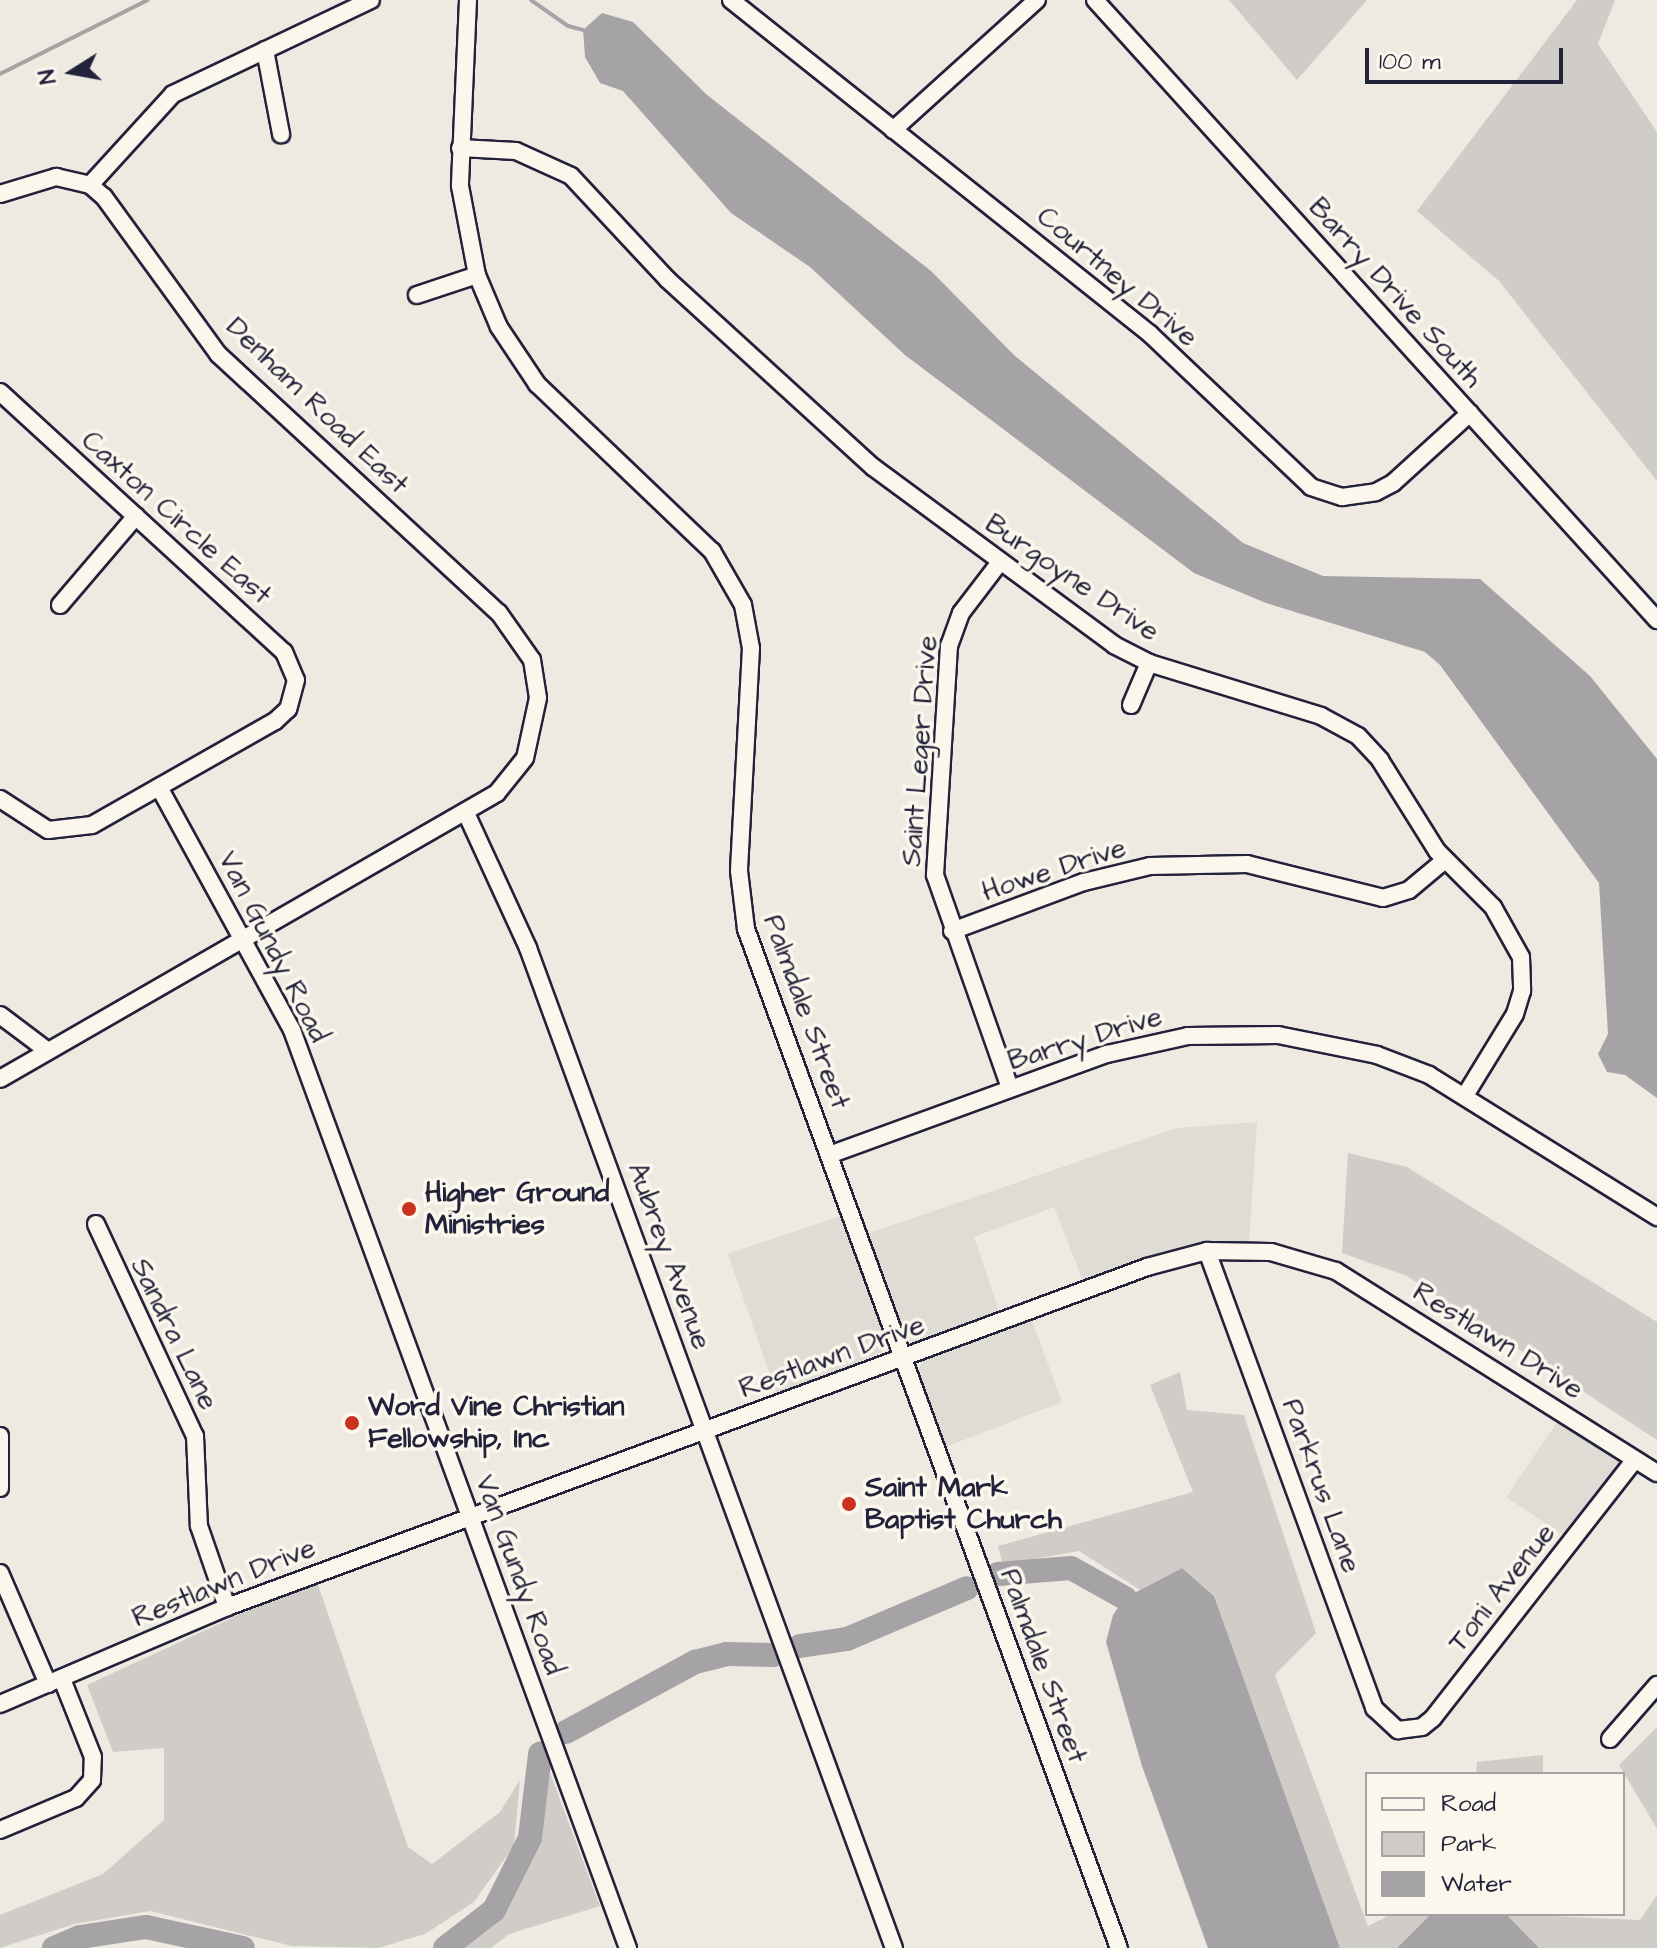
<!DOCTYPE html>
<style>
body{margin:0}
#map{position:relative;width:1657px;height:1948px;overflow:hidden;background:#eeeae2;font-family:"Architects Daughter",sans-serif}
div>[style]{position:absolute}
.built>*{inset:0;background:#dfdbd5;transform-origin:0 0}
.green>*{inset:0;background:#d0cdc9}
.water>*{inset:0;background:#a6a3a7}
.stream>*{height:4px;margin:-2px;padding:0 2px;transform-origin:2px;border-radius:2px;background:#a6a3a7}
.river>*{height:24px;margin:-12px;padding:0 12px;transform-origin:12px;border-radius:12px;background:#a6a3a7}
.roads{filter:drop-shadow(2px 0 #22223b) drop-shadow(-2px 0 #22223b) drop-shadow(0 2px #22223b) drop-shadow(0 -2px #22223b)}
.minor>*{height:16px;margin:-8px;padding:0 8px;transform-origin:8px;border-radius:8px;background:#fbf7ec}
.dots>*{width:22px;height:22px;translate:-50% -50%;box-sizing:border-box;border:4px solid #fbf7ec;border-radius:50%}
span{translate:-50% -50%;white-space:nowrap;text-align:center;line-height:1.15;-webkit-text-stroke:7px #fbf7ec;paint-order:stroke}
.street-label{font-size:28px;color:#22223b}
.poi-label{font-size:28px;color:#22223b;font-weight:700}
.left{translate:0 -50%;text-align:left}
.legend{position:absolute;left:1365px;top:1772px;width:260px;height:144px;box-sizing:border-box;background:#fbf7ec;border:2px solid #a4a2a5;margin:0;padding:10px 14px;list-style:none;font-size:24px;color:#22223b}
.legend li{display:flex;align-items:center;gap:16px;height:40px}
.legend b{width:40px;border:2px solid #a4a2a5}
.north{position:absolute;left:32px;top:32px;width:80px;height:80px;-webkit-text-stroke:6px #fbf7ec;paint-order:stroke;rotate:259deg;font-size:22px;font-weight:700;line-height:32px;text-align:center;color:#22223b}
.north::after{content:'';display:block;margin:auto;width:28px;height:36px;background:#22223b;clip-path:polygon(50% 0,100% 100%,50% 72%,0 100%)}
.scale{position:absolute;left:1365px;top:48px;width:198px;height:36px;box-sizing:border-box;border:4px solid #22223b;border-top:0;padding-left:10px;font-size:24px;line-height:28px;white-space:nowrap;color:#22223b;-webkit-text-stroke:6px #fbf7ec;paint-order:stroke}
</style>
<div id="map">
<div class="built">
<i style="clip-path:polygon(1257px 1122px,1249px 1243px,1204px 1244px,1084px 1283px,1054px 1207px,974px 1237px,1000px 1314px,919px 1343px,904px 1337px,866px 1234px,1177px 1128px)"></i>
<i style="clip-path:polygon(843px 1215px,887px 1342px,884px 1351px,778px 1398px,728px 1254px)"></i>
<i style="clip-path:polygon(1031px 1318px,1062px 1402px,943px 1448px,917px 1373px,923px 1360px)"></i>
<i style="left:1559px;top:1419px;width:77px;height:94px;rotate:34deg"></i>
</div>
<div class="green">
<i style="clip-path:polygon(1229px 0,1367px 0,1297px 80px)"></i>
<i style="clip-path:polygon(1577px 0,1615px 0,1598px 44px,1657px 132px,1657px 481px,1499px 281px,1417px 211px)"></i>
<i style="clip-path:polygon(1348px 1153px,1407px 1167px,1657px 1322px,1657px 1440px,1407px 1276px,1342px 1253px)"></i>
<i style="clip-path:polygon(1180px 1372px,1187px 1410px,1244px 1415px,1316px 1633px,1275px 1675px,1368px 1926px,1392px 1914px,1431px 1914px,1397px 1948px,1340px 1948px,1214px 1596px,1182px 1568px,1140px 1590px,1079px 1551px,1003px 1565px,998px 1546px,1193px 1492px,1150px 1385px)"></i>
<i style="clip-path:polygon(316px 1579px,408px 1847px,432px 1864px,500px 1812px,520px 1780px,514px 1846px,474px 1902px,425px 1934px,378px 1948px,292px 1946px,150px 1911px,74px 1924px,0 1948px,0 1915px,103px 1874px,164px 1820px,164px 1748px,113px 1752px,87px 1685px)"></i>
<i style="clip-path:polygon(1657px 1727px,1657px 1829px,1619px 1765px)"></i>
<i style="clip-path:polygon(1543px 1755px,1543px 1774px,1476px 1774px,1477px 1762px)"></i>
<i style="clip-path:polygon(550px 1773px,600px 1906px,509px 1934px,491px 1948px,458px 1948px,501px 1916px,541px 1839px)"></i>
<i style="clip-path:polygon(1657px 1895px,1657px 1948px,1539px 1948px,1506px 1914px,1640px 1920px)"></i>
</div>
<div class="water">
<i style="clip-path:polygon(602px 13px,633px 22px,706px 94px,931px 271px,1015px 356px,1243px 543px,1323px 576px,1480px 579px,1590px 676px,1657px 759px,1657px 1098px,1625px 1075px,1607px 1072px,1598px 1054px,1608px 1034px,1599px 883px,1440px 665px,1425px 652px,1266px 603px,1194px 573px,905px 355px,810px 267px,731px 213px,623px 91px,600px 83px,585px 57px,583px 30px)"></i>
<i style="clip-path:polygon(1182px 1568px,1214px 1596px,1340px 1948px,1208px 1948px,1142px 1766px,1106px 1642px,1113px 1615px,1125px 1598px)"></i>
<i style="clip-path:polygon(1431px 1914px,1506px 1914px,1539px 1948px,1397px 1948px)"></i>
</div>
<div class="stream">
<i style="left:531px;top:0;width:45px;rotate:35.1deg"></i>
<i style="left:568px;top:26px;width:16px;rotate:15deg"></i>
<i style="left:0;top:74px;width:165px;rotate:-26.6deg"></i>
</div>
<div class="river">
<i style="left:998px;top:1574px;width:73px;rotate:-4.7deg"></i>
<i style="left:1071px;top:1568px;width:62px;rotate:29.1deg"></i>
<i style="left:800px;top:1646px;width:48px;rotate:-8.5deg"></i>
<i style="left:847px;top:1639px;width:130px;rotate:-23deg"></i>
<i style="left:566px;top:1732px;width:147px;rotate:-28.5deg"></i>
<i style="left:695px;top:1662px;width:32px;rotate:-14deg"></i>
<i style="left:726px;top:1654px;width:47px;rotate:1.2deg"></i>
<i style="left:54px;top:1948px;width:28px;rotate:-23deg"></i>
<i style="left:80px;top:1937px;width:67px;rotate:-8.6deg"></i>
<i style="left:146px;top:1927px;width:99px;rotate:12.2deg"></i>
<i style="left:445px;top:1948px;width:62px;rotate:-37.8deg"></i>
<i style="left:494px;top:1910px;width:80px;rotate:-63.4deg"></i>
<i style="left:530px;top:1838px;width:85px;rotate:-83.2deg"></i>
</div>
<div class="roads">
<div class="minor">
<i style="left:468px;top:0;width:186px;rotate:92.5deg"></i>
<i style="left:460px;top:186px;width:91px;rotate:79.2deg"></i>
<i style="left:477px;top:275px;width:56px;rotate:67.1deg"></i>
<i style="left:499px;top:327px;width:69px;rotate:56.3deg"></i>
<i style="left:537px;top:384px;width:242px;rotate:43.7deg"></i>
<i style="left:712px;top:551px;width:62px;rotate:60.1deg"></i>
<i style="left:743px;top:605px;width:44px;rotate:79.5deg"></i>
<i style="left:751px;top:648px;width:223px;rotate:93.1deg"></i>
<i style="left:739px;top:871px;width:58px;rotate:83.1deg"></i>
<i style="left:746px;top:929px;width:1085px;rotate:69.9deg"></i>
<i style="left:731px;top:0;width:536px;rotate:38.56deg"></i>
<i style="left:1150px;top:334px;width:222px;rotate:43.5deg"></i>
<i style="left:1311px;top:487px;width:33px;rotate:18deg"></i>
<i style="left:1342px;top:497px;width:34px;rotate:-8deg"></i>
<i style="left:1376px;top:492px;width:19px;rotate:-28deg"></i>
<i style="left:1393px;top:483px;width:104px;rotate:-42.3deg"></i>
<i style="left:1095px;top:0;width:837px;rotate:47.81deg"></i>
<i style="left:265px;top:50px;width:86px;rotate:79.2deg"></i>
<i style="left:893px;top:130px;width:194px;rotate:-42.1deg"></i>
<i style="left:460px;top:148px;width:56px;rotate:3.1deg"></i>
<i style="left:516px;top:151px;width:60px;rotate:24.4deg"></i>
<i style="left:571px;top:176px;width:142px;rotate:47deg"></i>
<i style="left:668px;top:280px;width:277px;rotate:42.4deg"></i>
<i style="left:873px;top:467px;width:300px;rotate:36.4deg"></i>
<i style="left:1114px;top:645px;width:39px;rotate:27deg"></i>
<i style="left:1149px;top:663px;width:180px;rotate:17.1deg"></i>
<i style="left:1321px;top:716px;width:42px;rotate:28.4deg"></i>
<i style="left:1358px;top:736px;width:33px;rotate:47deg"></i>
<i style="left:1380px;top:760px;width:107px;rotate:57.9deg"></i>
<i style="left:1437px;top:851px;width:79px;rotate:45deg"></i>
<i style="left:1493px;top:907px;width:57px;rotate:60.8deg"></i>
<i style="left:1521px;top:957px;width:34px;rotate:88deg"></i>
<i style="left:1522px;top:991px;width:24px;rotate:107deg"></i>
<i style="left:1515px;top:1014px;width:94px;rotate:121.5deg"></i>
<i style="left:90px;top:185px;width:123px;rotate:-47.6deg"></i>
<i style="left:173px;top:94px;width:219px;rotate:-25.4deg"></i>
<i style="left:0;top:194px;width:59px;rotate:-16.9deg"></i>
<i style="left:56px;top:177px;width:35px;rotate:13deg"></i>
<i style="left:90px;top:185px;width:18px;rotate:41deg"></i>
<i style="left:104px;top:197px;width:194px;rotate:54deg"></i>
<i style="left:218px;top:354px;width:382px;rotate:42.7deg"></i>
<i style="left:499px;top:613px;width:57px;rotate:54.9deg"></i>
<i style="left:532px;top:660px;width:38px;rotate:81deg"></i>
<i style="left:538px;top:698px;width:61px;rotate:102.2deg"></i>
<i style="left:525px;top:758px;width:45px;rotate:128.7deg"></i>
<i style="left:497px;top:793px;width:573px;rotate:150.08deg"></i>
<i style="left:417px;top:295px;width:63px;rotate:-18.4deg"></i>
<i style="left:0;top:392px;width:385px;rotate:42.5deg"></i>
<i style="left:284px;top:652px;width:30px;rotate:67deg"></i>
<i style="left:296px;top:680px;width:30px;rotate:105deg"></i>
<i style="left:288px;top:709px;width:18px;rotate:137deg"></i>
<i style="left:275px;top:721px;width:210px;rotate:150.4deg"></i>
<i style="left:92px;top:825px;width:44px;rotate:173.5deg"></i>
<i style="left:48px;top:830px;width:57px;rotate:-147.1deg"></i>
<i style="left:1000px;top:562px;width:64px;rotate:127.4deg"></i>
<i style="left:961px;top:613px;width:35px;rotate:110deg"></i>
<i style="left:949px;top:646px;width:229px;rotate:93.5deg"></i>
<i style="left:935px;top:875px;width:226px;rotate:70.6deg"></i>
<i style="left:60px;top:605px;width:117px;rotate:-49.5deg"></i>
<i style="left:1131px;top:705px;width:46px;rotate:-66.8deg"></i>
<i style="left:159px;top:787px;width:277px;rotate:61.3deg"></i>
<i style="left:292px;top:1030px;width:978px;rotate:69.9deg"></i>
<i style="left:466px;top:813px;width:149px;rotate:65.3deg"></i>
<i style="left:528px;top:948px;width:1065px;rotate:69.9deg"></i>
<i style="left:952px;top:931px;width:141px;rotate:-20.4deg"></i>
<i style="left:1084px;top:882px;width:68px;rotate:-13.6deg"></i>
<i style="left:1150px;top:866px;width:97px;rotate:-1.2deg"></i>
<i style="left:1247px;top:864px;width:140px;rotate:14deg"></i>
<i style="left:1383px;top:898px;width:27px;rotate:-17deg"></i>
<i style="left:1409px;top:890px;width:47px;rotate:-39.8deg"></i>
<i style="left:0;top:1015px;width:60px;rotate:36.9deg"></i>
<i style="left:829px;top:1155px;width:296px;rotate:-20deg"></i>
<i style="left:1107px;top:1054px;width:83px;rotate:-12.5deg"></i>
<i style="left:1188px;top:1036px;width:90px;rotate:-0.6deg"></i>
<i style="left:1278px;top:1035px;width:101px;rotate:11.4deg"></i>
<i style="left:1377px;top:1055px;width:56px;rotate:21deg"></i>
<i style="left:1429px;top:1075px;width:269px;rotate:31.9deg"></i>
<i style="left:96px;top:1224px;width:234px;rotate:65deg"></i>
<i style="left:195px;top:1436px;width:90px;rotate:87.5deg"></i>
<i style="left:199px;top:1526px;width:86px;rotate:70.9deg"></i>
<i style="left:1207px;top:1251px;width:487px;rotate:69.9deg"></i>
<i style="left:1374px;top:1708px;width:33px;rotate:43deg"></i>
<i style="left:1398px;top:1730px;width:24px;rotate:-7deg"></i>
<i style="left:1422px;top:1727px;width:14px;rotate:-39deg"></i>
<i style="left:1433px;top:1718px;width:328px;rotate:-52deg"></i>
<i style="left:0;top:1436px;width:52px;rotate:90deg"></i>
<i style="left:0;top:1573px;width:121px;rotate:66.6deg"></i>
<i style="left:0;top:1704px;width:247px;rotate:-23.1deg"></i>
<i style="left:227px;top:1607px;width:981px;rotate:-20.28deg"></i>
<i style="left:1147px;top:1267px;width:62px;rotate:-14.9deg"></i>
<i style="left:1207px;top:1251px;width:64px;rotate:0.9deg"></i>
<i style="left:1271px;top:1252px;width:68px;rotate:16.3deg"></i>
<i style="left:1336px;top:1271px;width:379px;rotate:32.2deg"></i>
<i style="left:1610px;top:1739px;width:72px;rotate:-49deg"></i>
<i style="left:0;top:1830px;width:82px;rotate:-22.8deg"></i>
<i style="left:76px;top:1798px;width:24px;rotate:-48deg"></i>
<i style="left:92px;top:1780px;width:23px;rotate:-88deg"></i>
<i style="left:93px;top:1757px;width:84px;rotate:-111.7deg"></i>
</div>
</div>
<div class="dots">
<i style="left:409px;top:1209px;background:#c8321e"></i>
<i style="left:352px;top:1423px;background:#c8321e"></i>
<i style="left:849px;top:1504px;background:#c8321e"></i>
</div>
<div class="street-label">
<span style="left:1117px;top:277px;rotate:40deg">Courtney Drive</span>
<span style="left:1395px;top:293px;rotate:48deg">Barry Drive South</span>
<span style="left:317px;top:406px;rotate:44deg">Denham Road East</span>
<span style="left:176px;top:518px;rotate:42deg">Caxton Circle East</span>
<span style="left:1072px;top:578px;rotate:34deg">Burgoyne Drive</span>
<span style="left:920px;top:751px;rotate:-86deg">Saint Leger Drive</span>
<span style="left:1054px;top:870px;rotate:-18deg">Howe Drive</span>
<span style="left:273px;top:947px;rotate:63deg">Van Gundy Road</span>
<span style="left:806px;top:1012px;rotate:70deg">Palmdale Street</span>
<span style="left:1085px;top:1039px;rotate:-17deg">Barry Drive</span>
<span style="left:669px;top:1256px;rotate:70deg">Aubrey Avenue</span>
<span style="left:174px;top:1334px;rotate:64deg">Sandra Lane</span>
<span style="left:1498px;top:1341px;rotate:32deg">Restlawn Drive</span>
<span style="left:832px;top:1357px;rotate:-20deg">Restlawn Drive</span>
<span style="left:1321px;top:1486px;rotate:70deg">Parkrus Lane</span>
<span style="left:519px;top:1575px;rotate:70deg">Van Gundy Road</span>
<span style="left:224px;top:1583px;rotate:-22deg">Restlawn Drive</span>
<span style="left:1502px;top:1588px;rotate:-52deg">Toni Avenue</span>
<span style="left:1043px;top:1666px;rotate:70deg">Palmdale Street</span>
</div>
<div class="poi-label">
<span class="left" style="left:425px;top:1209px">Higher Ground<br>Ministries</span>
<span class="left" style="left:368px;top:1423px">Word Vine Christian<br>Fellowship, Inc</span>
<span class="left" style="left:865px;top:1504px">Saint Mark<br>Baptist Church</span>
</div>
<ul class="legend">
<li><b style="height:10px;background:#fbf7ec"></b>Road</li>
<li><b style="height:22px;background:#d0cdc9"></b>Park</li>
<li><b style="height:22px;background:#a6a3a7"></b>Water</li>
</ul>
<div class="north">N</div>
<div class="scale">100 m</div>
</div>
